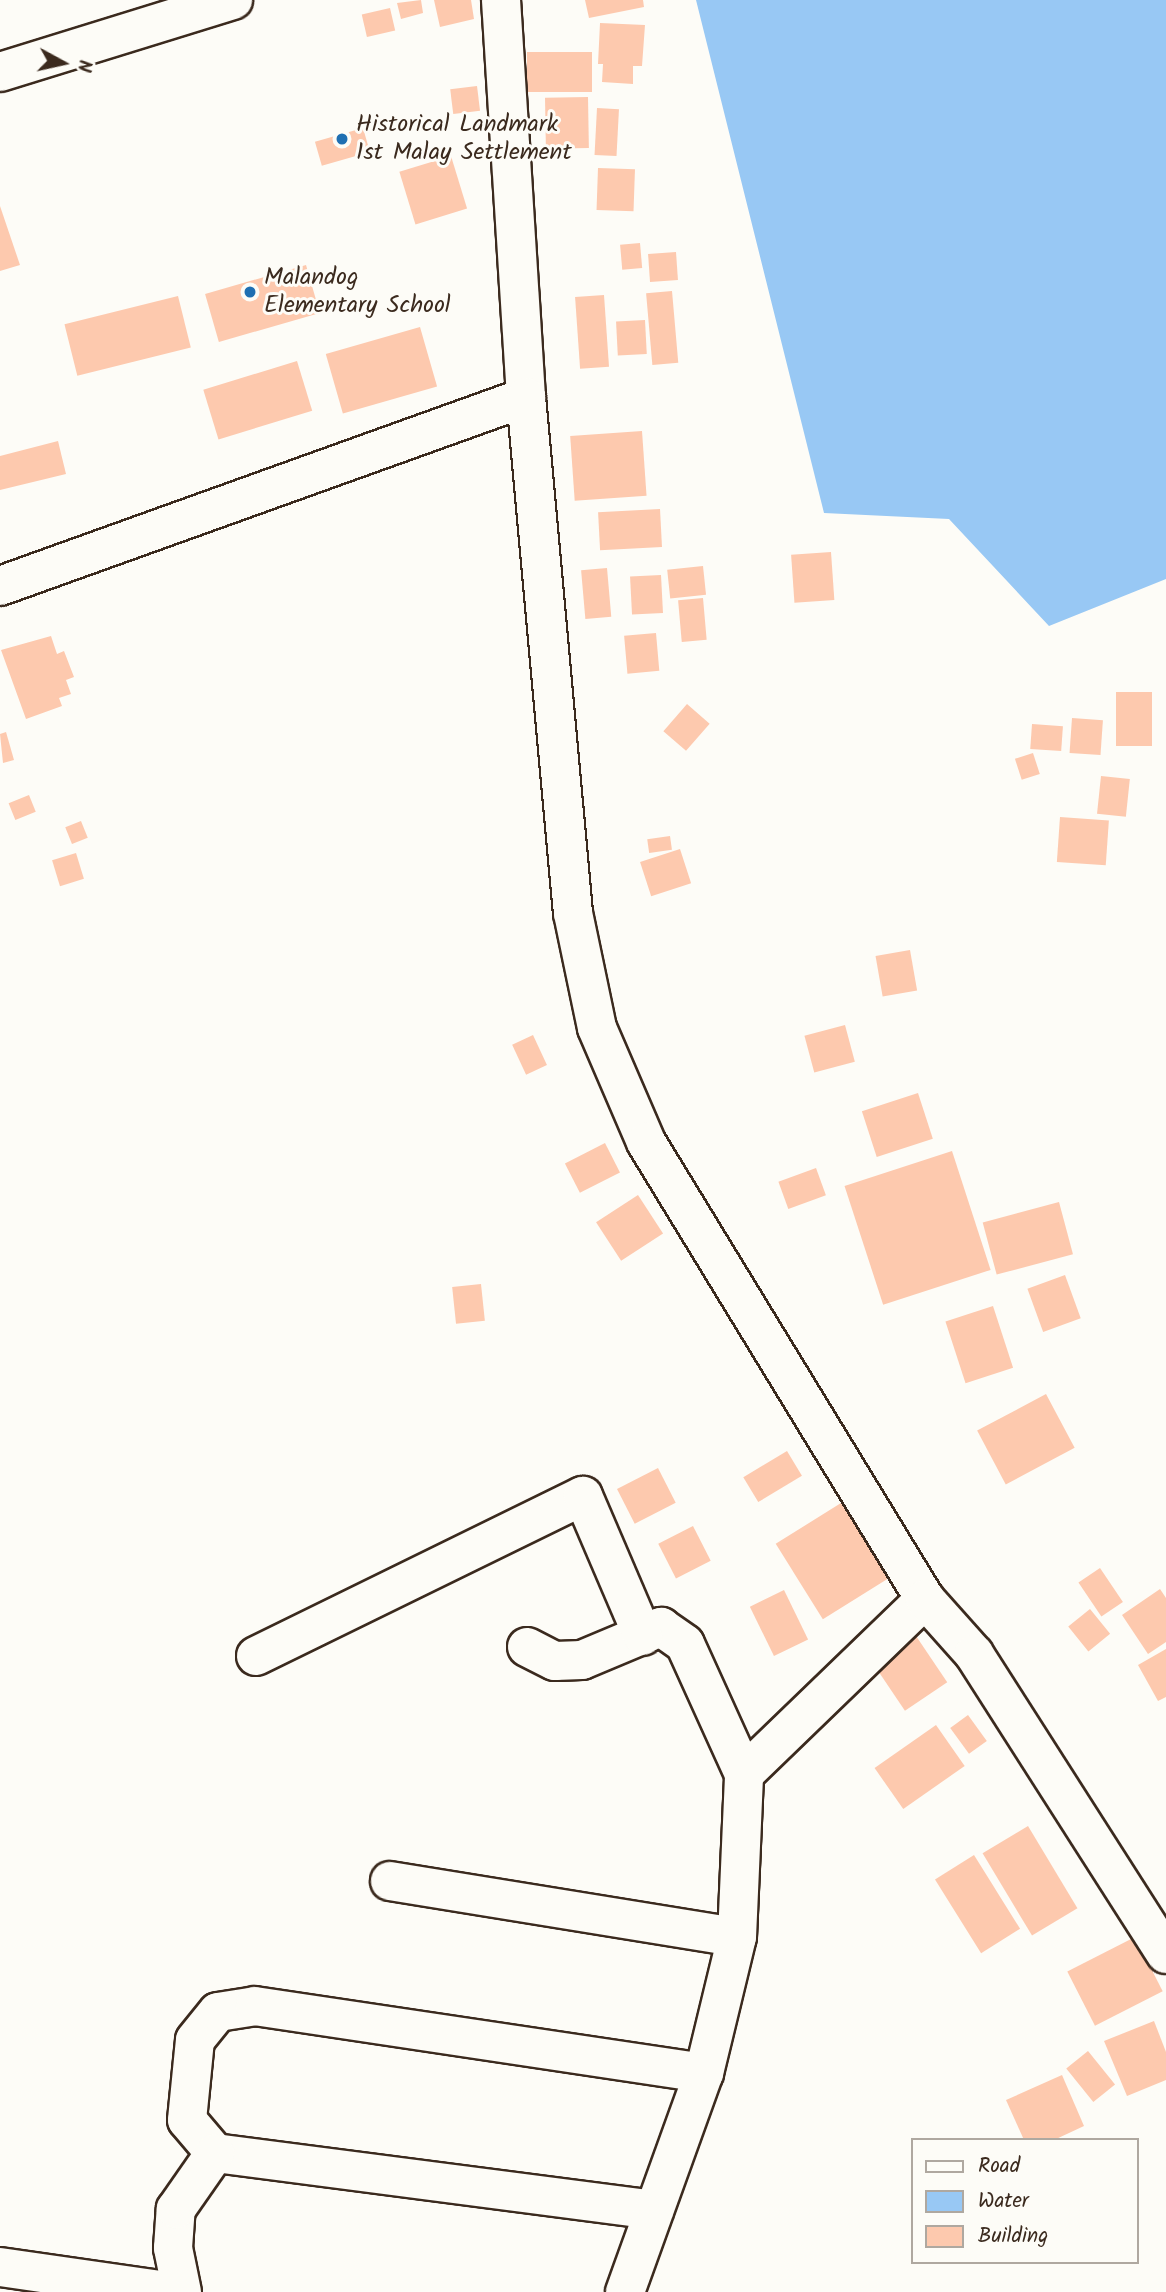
<!DOCTYPE html>
<style>
body{margin:0}
#map{position:relative;width:1166px;height:2292px;overflow:hidden;background:#fdfcf7;font-family:Kalam,sans-serif}
div>[style]{position:absolute}
.water>*{inset:0;background:#98c8f4}
.building>*{inset:0;background:#fdc9ae;transform-origin:0 0}
.roads{filter:drop-shadow(2px 0 #3b2a1e) drop-shadow(-2px 0 #3b2a1e) drop-shadow(0 2px #3b2a1e) drop-shadow(0 -2px #3b2a1e)}
.minor>*{height:38px;margin:-19px;padding:0 19px;transform-origin:19px;border-radius:19px;background:#fdfcf7}
.secondary>*{height:38px;margin:-19px;padding:0 19px;transform-origin:19px;border-radius:19px;background:#fdfcf7}
.primary>*{height:38px;margin:-19px;padding:0 19px;transform-origin:19px;border-radius:19px;background:#fdfcf7}
.dots>*{width:19px;height:19px;translate:-50% -50%;box-sizing:border-box;border:4px solid #fdfcf7;border-radius:50%}
span{translate:-50% -50%;white-space:nowrap;text-align:center;line-height:1.15;-webkit-text-stroke:6px #fdfcf7;paint-order:stroke}
.poi-label{font-size:24px;color:#3b2a1e}
.left{translate:0 -50%;text-align:left}
.legend{position:absolute;left:911px;top:2138px;width:228px;height:126px;box-sizing:border-box;background:#fdfcf7;border:2px solid #afa8a0;margin:0;padding:9px 12px;list-style:none;font-size:21px;color:#3b2a1e}
.legend li{display:flex;align-items:center;gap:14px;height:35px}
.legend b{width:35px;border:2px solid #afa8a0}
.north{position:absolute;left:28px;top:28px;width:70px;height:70px;-webkit-text-stroke:5px #fdfcf7;paint-order:stroke;rotate:98deg;font-size:19px;font-weight:700;line-height:28px;text-align:center;color:#3b2a1e}
.north::after{content:'';display:block;margin:auto;width:24px;height:32px;background:#3b2a1e;clip-path:polygon(50% 0,100% 100%,50% 72%,0 100%)}
</style>
<div id="map">
<div class="water">
<i style="clip-path:polygon(696px 0,1166px 0,1166px 579px,1049px 626px,949px 519px,824px 513px)"></i>
</div>
<div class="building">
<i style="clip-path:polygon(421px 0,423px 13px,401px 19px,397px 3px)"></i>
<i style="clip-path:polygon(434px 0,471px 0,474px 19px,440px 27px)"></i>
<i style="clip-path:polygon(585px 0,643px 0,644px 7px,589px 18px)"></i>
<i style="left:390px;top:8px;width:23px;height:29px;rotate:77deg"></i>
<i style="clip-path:polygon(600px 23px,645px 25px,642px 66px,633px 66px,633px 84px,602px 82px,603px 64px,598px 64px)"></i>
<i style="left:527px;top:52px;width:65px;height:40px"></i>
<i style="left:477px;top:86px;width:25px;height:27px;rotate:83deg"></i>
<i style="left:588px;top:97px;width:51px;height:43px;rotate:89deg"></i>
<i style="left:597px;top:108px;width:22px;height:47px;rotate:3deg"></i>
<i style="left:363px;top:128px;width:25px;height:50px;rotate:74deg"></i>
<i style="left:451px;top:156px;width:55px;height:54px;rotate:73deg"></i>
<i style="left:598px;top:168px;width:37px;height:42px;rotate:2deg"></i>
<i style="clip-path:polygon(0 206px,20px 265px,0 271px)"></i>
<i style="left:640px;top:243px;width:25px;height:20px;rotate:85deg"></i>
<i style="left:676px;top:252px;width:28px;height:28px;rotate:86deg"></i>
<i style="left:306px;top:265px;width:50px;height:105px;rotate:74deg"></i>
<i style="left:672px;top:291px;width:72px;height:26px;rotate:85deg"></i>
<i style="left:604px;top:295px;width:72px;height:29px;rotate:86deg"></i>
<i style="left:178px;top:296px;width:53px;height:117px;rotate:76deg"></i>
<i style="left:645px;top:320px;width:34px;height:29px;rotate:87deg"></i>
<i style="left:420px;top:327px;width:62px;height:98px;rotate:74deg"></i>
<i style="left:297px;top:361px;width:52px;height:98px;rotate:73deg"></i>
<i style="left:642px;top:431px;width:65px;height:72px;rotate:86deg"></i>
<i style="clip-path:polygon(58px 441px,66px 474px,0 490px,0 456px)"></i>
<i style="left:660px;top:509px;width:38px;height:62px;rotate:87deg"></i>
<i style="left:831px;top:552px;width:48px;height:40px;rotate:86deg"></i>
<i style="left:703px;top:566px;width:29px;height:36px;rotate:84deg"></i>
<i style="left:607px;top:568px;width:49px;height:26px;rotate:85deg"></i>
<i style="left:661px;top:575px;width:38px;height:31px;rotate:87deg"></i>
<i style="left:703px;top:598px;width:42px;height:25px;rotate:85deg"></i>
<i style="left:656px;top:633px;width:38px;height:32px;rotate:85deg"></i>
<i style="clip-path:polygon(51px 636px,57px 654px,64px 651px,74px 677px,66px 680px,71px 694px,59px 698px,62px 706px,26px 719px,1px 650px)"></i>
<i style="left:1116px;top:692px;width:36px;height:54px"></i>
<i style="left:687px;top:704px;width:30px;height:36px;rotate:41deg"></i>
<i style="left:1072px;top:718px;width:31px;height:35px;rotate:4deg"></i>
<i style="left:1032px;top:724px;width:31px;height:25px;rotate:4deg"></i>
<i style="clip-path:polygon(6px 732px,14px 760px,3px 763px,0 734px)"></i>
<i style="left:1033px;top:753px;width:22px;height:19px;rotate:72deg"></i>
<i style="left:1101px;top:776px;width:29px;height:38px;rotate:6deg"></i>
<i style="left:29px;top:795px;width:18px;height:22px;rotate:68deg"></i>
<i style="left:1060px;top:817px;width:49px;height:45px;rotate:4deg"></i>
<i style="left:81px;top:821px;width:18px;height:17px;rotate:68deg"></i>
<i style="left:670px;top:836px;width:14px;height:23px;rotate:82deg"></i>
<i style="left:680px;top:849px;width:36px;height:42px;rotate:72deg"></i>
<i style="left:76px;top:853px;width:27px;height:25px;rotate:73deg"></i>
<i style="left:910px;top:950px;width:41px;height:35px;rotate:80deg"></i>
<i style="left:845px;top:1025px;width:38px;height:42px;rotate:75deg"></i>
<i style="left:533px;top:1035px;width:33px;height:23px;rotate:65deg"></i>
<i style="left:918px;top:1093px;width:48px;height:59px;rotate:72deg"></i>
<i style="left:605px;top:1143px;width:33px;height:45px;rotate:63deg"></i>
<i style="left:952px;top:1151px;width:125px;height:113px;rotate:72deg"></i>
<i style="left:816px;top:1168px;width:29px;height:40px;rotate:70deg"></i>
<i style="left:638px;top:1195px;width:46px;height:50px;rotate:57deg"></i>
<i style="left:1059px;top:1202px;width:54px;height:79px;rotate:75deg"></i>
<i style="left:1065px;top:1275px;width:46px;height:40px;rotate:70deg"></i>
<i style="left:481px;top:1284px;width:37px;height:29px;rotate:84deg"></i>
<i style="left:993px;top:1306px;width:65px;height:50px;rotate:72deg"></i>
<i style="left:1046px;top:1394px;width:61px;height:78px;rotate:62deg"></i>
<i style="left:787px;top:1451px;width:29px;height:51px;rotate:59deg"></i>
<i style="left:658px;top:1468px;width:39px;height:46px;rotate:63deg"></i>
<i style="left:841px;top:1503px;width:89px;height:77px;rotate:58deg"></i>
<i style="left:693px;top:1526px;width:39px;height:39px;rotate:63deg"></i>
<i style="left:1100px;top:1568px;width:41px;height:26px;rotate:56deg"></i>
<i style="clip-path:polygon(1160px 1589px,1166px 1598px,1166px 1642px,1148px 1654px,1122px 1615px)"></i>
<i style="left:784px;top:1590px;width:55px;height:38px;rotate:64deg"></i>
<i style="left:1090px;top:1609px;width:32px;height:28px;rotate:51deg"></i>
<i style="left:912px;top:1630px;width:63px;height:51px;rotate:56deg"></i>
<i style="clip-path:polygon(1166px 1649px,1166px 1697px,1158px 1701px,1138px 1665px)"></i>
<i style="left:968px;top:1715px;width:32px;height:22px;rotate:54deg"></i>
<i style="left:936px;top:1725px;width:50px;height:75px;rotate:55deg"></i>
<i style="left:1028px;top:1826px;width:96px;height:53px;rotate:59deg"></i>
<i style="left:974px;top:1855px;width:87px;height:46px;rotate:58deg"></i>
<i style="left:1135px;top:1937px;width:61px;height:76px;rotate:63deg"></i>
<i style="clip-path:polygon(1154px 2021px,1166px 2052px,1166px 2080px,1127px 2096px,1104px 2041px)"></i>
<i style="left:1088px;top:2051px;width:43px;height:28px;rotate:51deg"></i>
<i style="clip-path:polygon(1062px 2075px,1084px 2126px,1054px 2140px,1024px 2140px,1006px 2100px)"></i>
</div>
<div class="roads">
<div class="minor">
<i style="left:0;top:586px;width:559px;rotate:-19.76deg"></i>
<i style="left:527px;top:1647px;width:31px;rotate:27deg"></i>
<i style="left:555px;top:1661px;width:27px;rotate:-2deg"></i>
<i style="left:582px;top:1660px;width:86px;rotate:-22.7deg"></i>
<i style="left:661px;top:1627px;width:29px;rotate:35deg"></i>
<i style="left:685px;top:1644px;width:143px;rotate:65.6deg"></i>
<i style="left:744px;top:1774px;width:252px;rotate:-44deg"></i>
<i style="left:256px;top:1656px;width:364px;rotate:-26.1deg"></i>
<i style="left:583px;top:1496px;width:152px;rotate:66.8deg"></i>
<i style="left:390px;top:1881px;width:351px;rotate:9.2deg"></i>
<i style="left:654px;top:2210px;width:443px;rotate:-172.6deg"></i>
<i style="left:215px;top:2153px;width:43px;rotate:-130.3deg"></i>
<i style="left:187px;top:2120px;width:80px;rotate:-84.3deg"></i>
<i style="left:195px;top:2040px;width:36px;rotate:-51deg"></i>
<i style="left:218px;top:2012px;width:37px;rotate:-9deg"></i>
<i style="left:255px;top:2006px;width:454px;rotate:8.5deg"></i>
<i style="left:0;top:2267px;width:176px;rotate:8.2deg"></i>
<i style="left:182px;top:2292px;width:45px;rotate:-101.6deg"></i>
<i style="left:173px;top:2248px;width:39px;rotate:-86deg"></i>
<i style="left:176px;top:2209px;width:68px;rotate:-55.1deg"></i>
<i style="left:625px;top:2292px;width:233px;rotate:-70.2deg"></i>
<i style="left:704px;top:2073px;width:140px;rotate:-76.4deg"></i>
<i style="left:737px;top:1937px;width:163px;rotate:-87.5deg"></i>
</div>
<div class="secondary">
<i style="left:501px;top:0;width:398px;rotate:86.4deg"></i>
<i style="left:526px;top:397px;width:518px;rotate:84.8deg"></i>
<i style="left:573px;top:913px;width:117px;rotate:78.2deg"></i>
<i style="left:597px;top:1028px;width:124px;rotate:66.7deg"></i>
<i style="left:646px;top:1142px;width:535px;rotate:58.6deg"></i>
<i style="left:925px;top:1599px;width:74px;rotate:48.3deg"></i>
<i style="left:974px;top:1654px;width:356px;rotate:57.4deg"></i>
</div>
<div class="primary">
<i style="left:0;top:72px;width:244px;rotate:-17.2deg"></i>
</div>
</div>
<div class="dots">
<i style="left:342px;top:139px;background:#1f6fb2"></i>
<i style="left:250px;top:292px;background:#1f6fb2"></i>
</div>
<div class="poi-label">
<span class="left" style="left:356px;top:139px">Historical Landmark<br>1st Malay Settlement</span>
<span class="left" style="left:264px;top:292px">Malandog<br>Elementary School</span>
</div>
<ul class="legend">
<li><b style="height:9px;background:#fdfcf7"></b>Road</li>
<li><b style="height:19px;background:#98c8f4"></b>Water</li>
<li><b style="height:19px;background:#fdc9ae"></b>Building</li>
</ul>
<div class="north">N</div>
</div>
